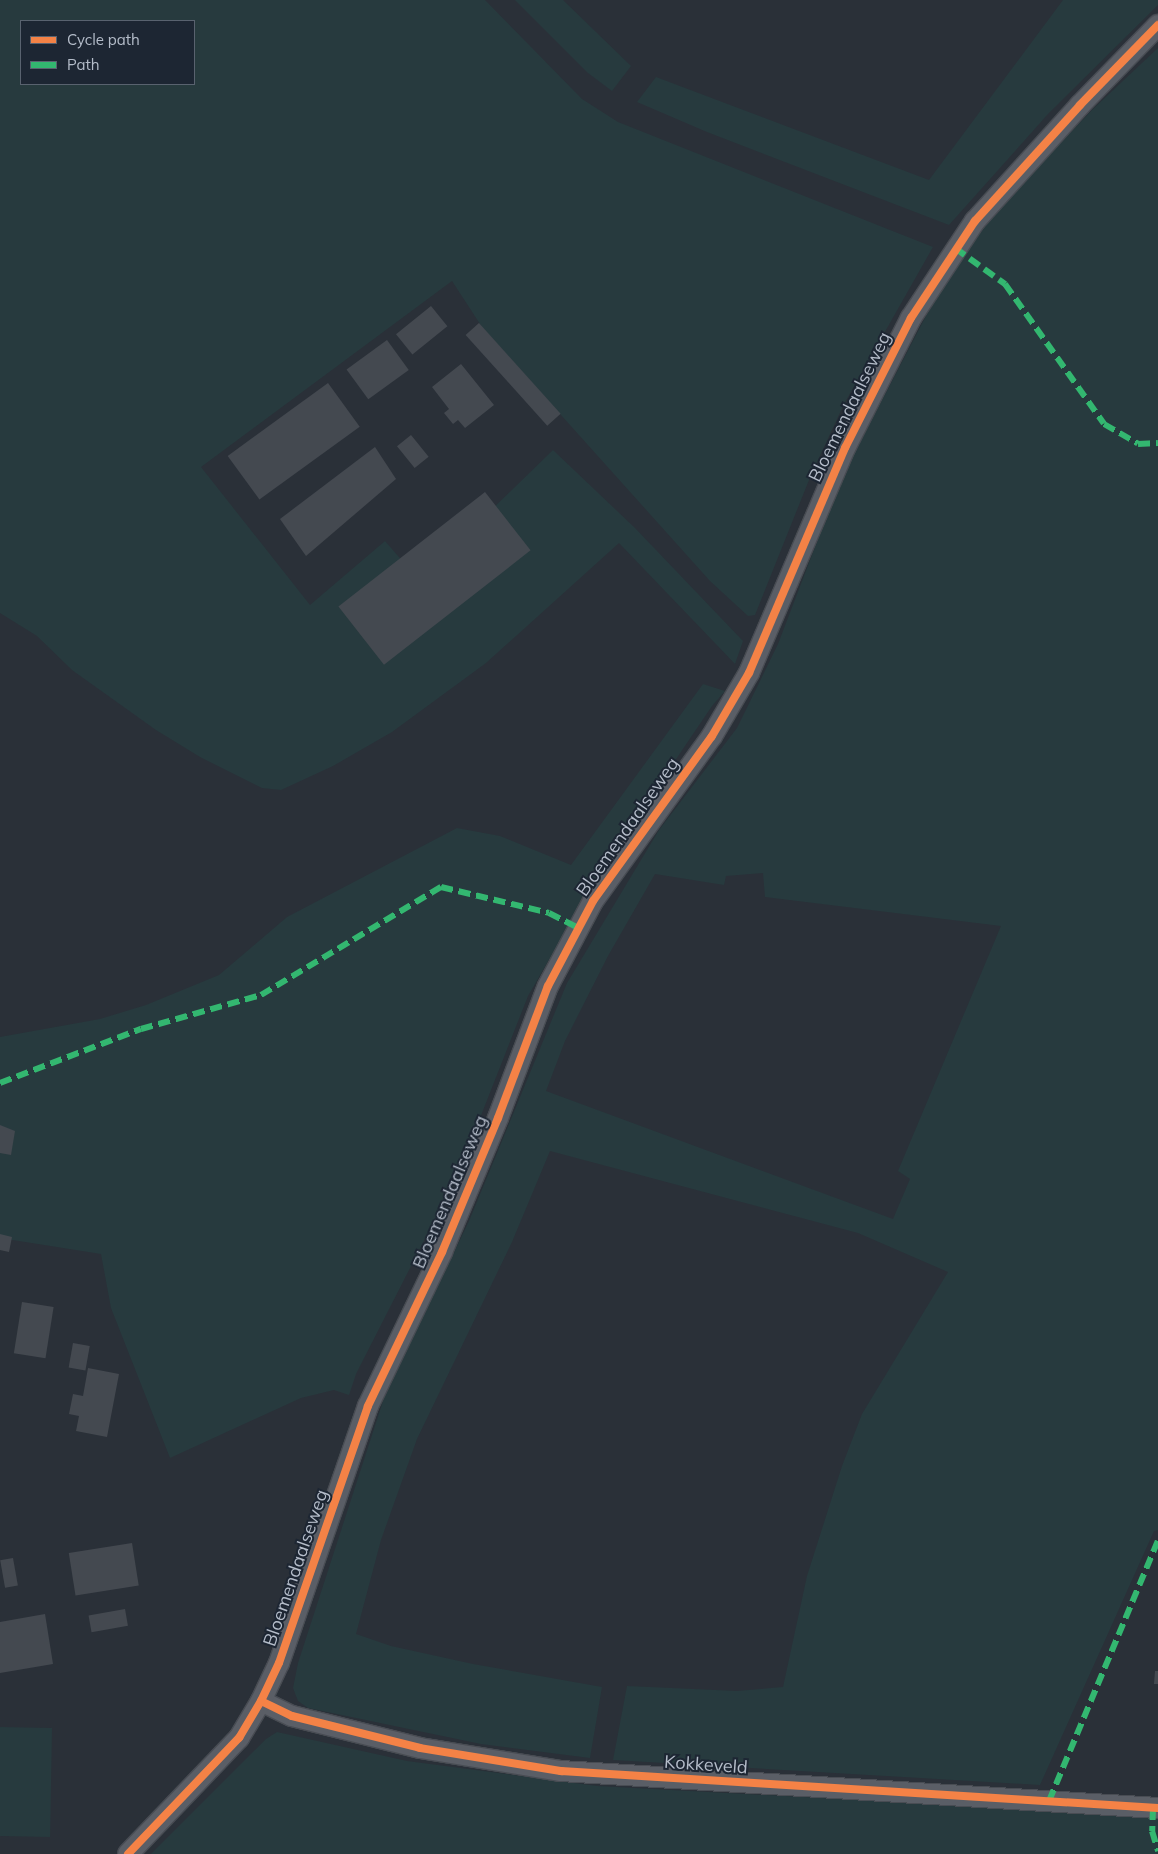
<!DOCTYPE html>
<style>
body{margin:0}
#map{position:relative;width:1158px;height:1854px;overflow:hidden;background:#2a3038;font-family:Mulish,sans-serif}
div>[style]{position:absolute}
.green>*{inset:0;background:#273a3e;transform-origin:0 0}
.building>*{inset:0;background:#444950;transform-origin:0 0}
.roads{filter:drop-shadow(1px 0 #484c53) drop-shadow(-1px 0 #484c53) drop-shadow(0 1px #484c53) drop-shadow(0 -1px #484c53)}
.minor>*{height:20px;margin:-10px;padding:0 10px;transform-origin:10px;border-radius:10px;background:#5a5e66}
.quiet>*{height:6px;margin-top:-3px;transform-origin:0;background:repeating-linear-gradient(90deg,#33b770 0 12px,transparent 0 18px)}
.cycleway>*{height:8px;margin:-4px;padding:0 4px;transform-origin:4px;border-radius:4px;background:#f48246}
span{translate:-50% -50%;white-space:nowrap;text-align:center;line-height:1.15;-webkit-text-stroke:4px #1d2633;paint-order:stroke}
.street-label{font-size:18px;color:#b4bcc9}
.legend{position:absolute;left:20px;top:20px;width:175px;height:65px;box-sizing:border-box;background:#1d2633;border:1px solid #59626f;margin:0;padding:6px 9px;list-style:none;font-size:15px;color:#b4bcc9}
.legend li{display:flex;align-items:center;gap:10px;height:25px}
.legend b{width:25px;border:1px solid #59626f}
</style>
<div id="map">
<div class="green">
<i style="clip-path:polygon(evenodd,0 0,485px 0,582px 99px,618px 122px,933px 247px,844px 404px,811px 475px,755px 615px,748px 616px,710px 581px,482px 327px,452px 281px,201px 467px,310px 605px,385px 541px,419px 580px,553px 450px,635px 528px,743px 641px,735px 664px,619px 543px,486px 663px,392px 732px,333px 766px,281px 790px,262px 788px,200px 757px,156px 730px,72px 670px,37px 636px,0 613px,0 0,21px 21px,194px 21px,194px 84px,21px 84px,21px 21px)"></i>
<i style="clip-path:polygon(515px 0,563px 0,631px 66px,612px 91px,588px 73px)"></i>
<i style="clip-path:polygon(1063px 0,1158px 0,1158px 5px,1048px 114px,949px 225px,707px 132px,637px 102px,656px 77px,929px 180px)"></i>
<i style="clip-path:polygon(evenodd,1158px 48px,1158px 1530px,1154px 1531px,1040px 1785px,613px 1760px,627px 1686px,737px 1691px,783px 1687px,807px 1576px,842px 1466px,862px 1414px,948px 1272px,858px 1233px,550px 1151px,512px 1242px,417px 1439px,381px 1540px,356px 1634px,391px 1646px,473px 1664px,602px 1687px,590px 1758px,481px 1744px,308px 1708px,298px 1701px,293px 1688px,298px 1663px,384px 1398px,469px 1221px,567px 983px,659px 830px,737px 728px,778px 644px,841px 479px,927px 314px,964px 254px,1001px 206px,1092px 110px,1158px 48px,763px 873px,765px 897px,1001px 926px,898px 1171px,910px 1179px,893px 1219px,546px 1091px,565px 1041px,608px 956px,655px 874px,724px 885px,726px 876px,763px 873px)"></i>
<i style="clip-path:polygon(703px 684px,725px 691px,712px 706px,601px 870px,528px 996px,458px 1174px,356px 1374px,349px 1395px,334px 1390px,301px 1398px,170px 1458px,111px 1308px,101px 1254px,0 1238px,0 1037px,100px 1019px,146px 1005px,219px 975px,287px 917px,457px 828px,500px 836px,571px 865px)"></i>
<i style="left:0;top:1727px;width:52px;height:109px;rotate:1deg"></i>
<i style="clip-path:polygon(277px 1732px,407px 1761px,597px 1786px,1158px 1816px,1158px 1854px,151px 1854px,266px 1739px)"></i>
</div>
<div class="building">
<i style="left:431px;top:306px;width:26px;height:45px;rotate:51deg"></i>
<i style="left:479px;top:323px;width:122px;height:18px;rotate:48deg"></i>
<i style="left:387px;top:340px;width:37px;height:50px;rotate:54deg"></i>
<i style="clip-path:polygon(461px 364px,494px 405px,465px 428px,458px 420px,453px 424px,444px 413px,449px 409px,432px 387px)"></i>
<i style="left:328px;top:383px;width:54px;height:124px;rotate:54deg"></i>
<i style="left:411px;top:435px;width:28px;height:18px;rotate:51deg"></i>
<i style="clip-path:polygon(375px 447px,396px 479px,306px 556px,280px 519px)"></i>
<i style="left:485px;top:492px;width:74px;height:186px;rotate:52deg"></i>
<i style="clip-path:polygon(0 1125px,15px 1131px,11px 1155px,0 1153px)"></i>
<i style="clip-path:polygon(0 1234px,12px 1237px,9px 1252px,0 1250px)"></i>
<i style="left:22px;top:1302px;width:32px;height:52px;rotate:9deg"></i>
<i style="left:73px;top:1343px;width:17px;height:25px;rotate:10deg"></i>
<i style="clip-path:polygon(88px 1368px,119px 1374px,107px 1437px,76px 1431px,79px 1416px,69px 1414px,73px 1394px,83px 1396px)"></i>
<i style="left:132px;top:1543px;width:43px;height:64px;rotate:81deg"></i>
<i style="left:13px;top:1558px;width:28px;height:13px;rotate:80deg"></i>
<i style="left:125px;top:1609px;width:17px;height:37px;rotate:80deg"></i>
<i style="clip-path:polygon(45px 1614px,53px 1664px,0 1673px,0 1622px)"></i>
<i style="clip-path:polygon(1155px 1671px,1158px 1671px,1158px 1684px,1154px 1684px)"></i>
</div>
<div class="roads">
<div class="minor">
<i style="left:261px;top:1701px;width:34px;rotate:26deg"></i>
<i style="left:292px;top:1716px;width:132px;rotate:14deg"></i>
<i style="left:420px;top:1748px;width:143px;rotate:9.3deg"></i>
<i style="left:561px;top:1771px;width:598px;rotate:3.55deg"></i>
<i style="left:128px;top:1854px;width:161px;rotate:-46.3deg"></i>
<i style="left:239px;top:1738px;width:43px;rotate:-59.3deg"></i>
<i style="left:261px;top:1701px;width:42px;rotate:-64.7deg"></i>
<i style="left:279px;top:1663px;width:272px;rotate:-70.9deg"></i>
<i style="left:368px;top:1406px;width:171px;rotate:-64.3deg"></i>
<i style="left:442px;top:1252px;width:145px;rotate:-67.3deg"></i>
<i style="left:498px;top:1118px;width:141px;rotate:-69.3deg"></i>
<i style="left:548px;top:986px;width:96px;rotate:-62.1deg"></i>
<i style="left:593px;top:901px;width:203px;rotate:-54.2deg"></i>
<i style="left:712px;top:736px;width:73px;rotate:-59.6deg"></i>
<i style="left:749px;top:673px;width:245px;rotate:-66.9deg"></i>
<i style="left:845px;top:448px;width:146px;rotate:-63.1deg"></i>
<i style="left:911px;top:318px;width:116px;rotate:-56.6deg"></i>
<i style="left:975px;top:221px;width:156px;rotate:-47.8deg"></i>
<i style="left:1080px;top:105px;width:112px;rotate:-45.7deg"></i>
</div>
</div>
<div class="quiet">
<i style="left:955px;top:248px;width:62px;rotate:35.8deg"></i>
<i style="left:1005px;top:284px;width:171px;rotate:54.7deg"></i>
<i style="left:1104px;top:424px;width:39px;rotate:30deg"></i>
<i style="left:1138px;top:444px;width:20px;rotate:-3deg"></i>
<i style="left:0;top:1083px;width:151px;rotate:-21deg"></i>
<i style="left:141px;top:1029px;width:125px;rotate:-15.8deg"></i>
<i style="left:261px;top:995px;width:210px;rotate:-31deg"></i>
<i style="left:441px;top:887px;width:111px;rotate:13.5deg"></i>
<i style="left:549px;top:913px;width:34px;rotate:27deg"></i>
<i style="left:1049px;top:1801px;width:282px;rotate:-67.3deg"></i>
<i style="left:1153px;top:1808px;width:23px;rotate:92deg"></i>
<i style="left:1152px;top:1831px;width:21px;rotate:73deg"></i>
</div>
<div class="cycleway">
<i style="left:261px;top:1701px;width:34px;rotate:26deg"></i>
<i style="left:292px;top:1716px;width:132px;rotate:14deg"></i>
<i style="left:420px;top:1748px;width:143px;rotate:9.3deg"></i>
<i style="left:561px;top:1771px;width:598px;rotate:3.55deg"></i>
<i style="left:128px;top:1854px;width:161px;rotate:-46.3deg"></i>
<i style="left:239px;top:1738px;width:43px;rotate:-59.3deg"></i>
<i style="left:261px;top:1701px;width:42px;rotate:-64.7deg"></i>
<i style="left:279px;top:1663px;width:272px;rotate:-70.9deg"></i>
<i style="left:368px;top:1406px;width:171px;rotate:-64.3deg"></i>
<i style="left:442px;top:1252px;width:145px;rotate:-67.3deg"></i>
<i style="left:498px;top:1118px;width:141px;rotate:-69.3deg"></i>
<i style="left:548px;top:986px;width:96px;rotate:-62.1deg"></i>
<i style="left:593px;top:901px;width:203px;rotate:-54.2deg"></i>
<i style="left:712px;top:736px;width:73px;rotate:-59.6deg"></i>
<i style="left:749px;top:673px;width:245px;rotate:-66.9deg"></i>
<i style="left:845px;top:448px;width:146px;rotate:-63.1deg"></i>
<i style="left:911px;top:318px;width:116px;rotate:-56.6deg"></i>
<i style="left:975px;top:221px;width:156px;rotate:-47.8deg"></i>
<i style="left:1080px;top:105px;width:112px;rotate:-45.7deg"></i>
</div>
<div class="street-label">
<span style="left:850px;top:407px;rotate:-64deg">Bloemendaalseweg</span>
<span style="left:628px;top:827px;rotate:-55deg">Bloemendaalseweg</span>
<span style="left:450px;top:1192px;rotate:-67deg">Bloemendaalseweg</span>
<span style="left:296px;top:1568px;rotate:-71deg">Bloemendaalseweg</span>
<span style="left:706px;top:1765px;rotate:4deg">Kokkeveld</span>
</div>
<ul class="legend">
<li><b style="height:6px;background:#f48246"></b>Cycle path</li>
<li><b style="height:6px;background:#33b770"></b>Path</li>
</ul>
</div>
